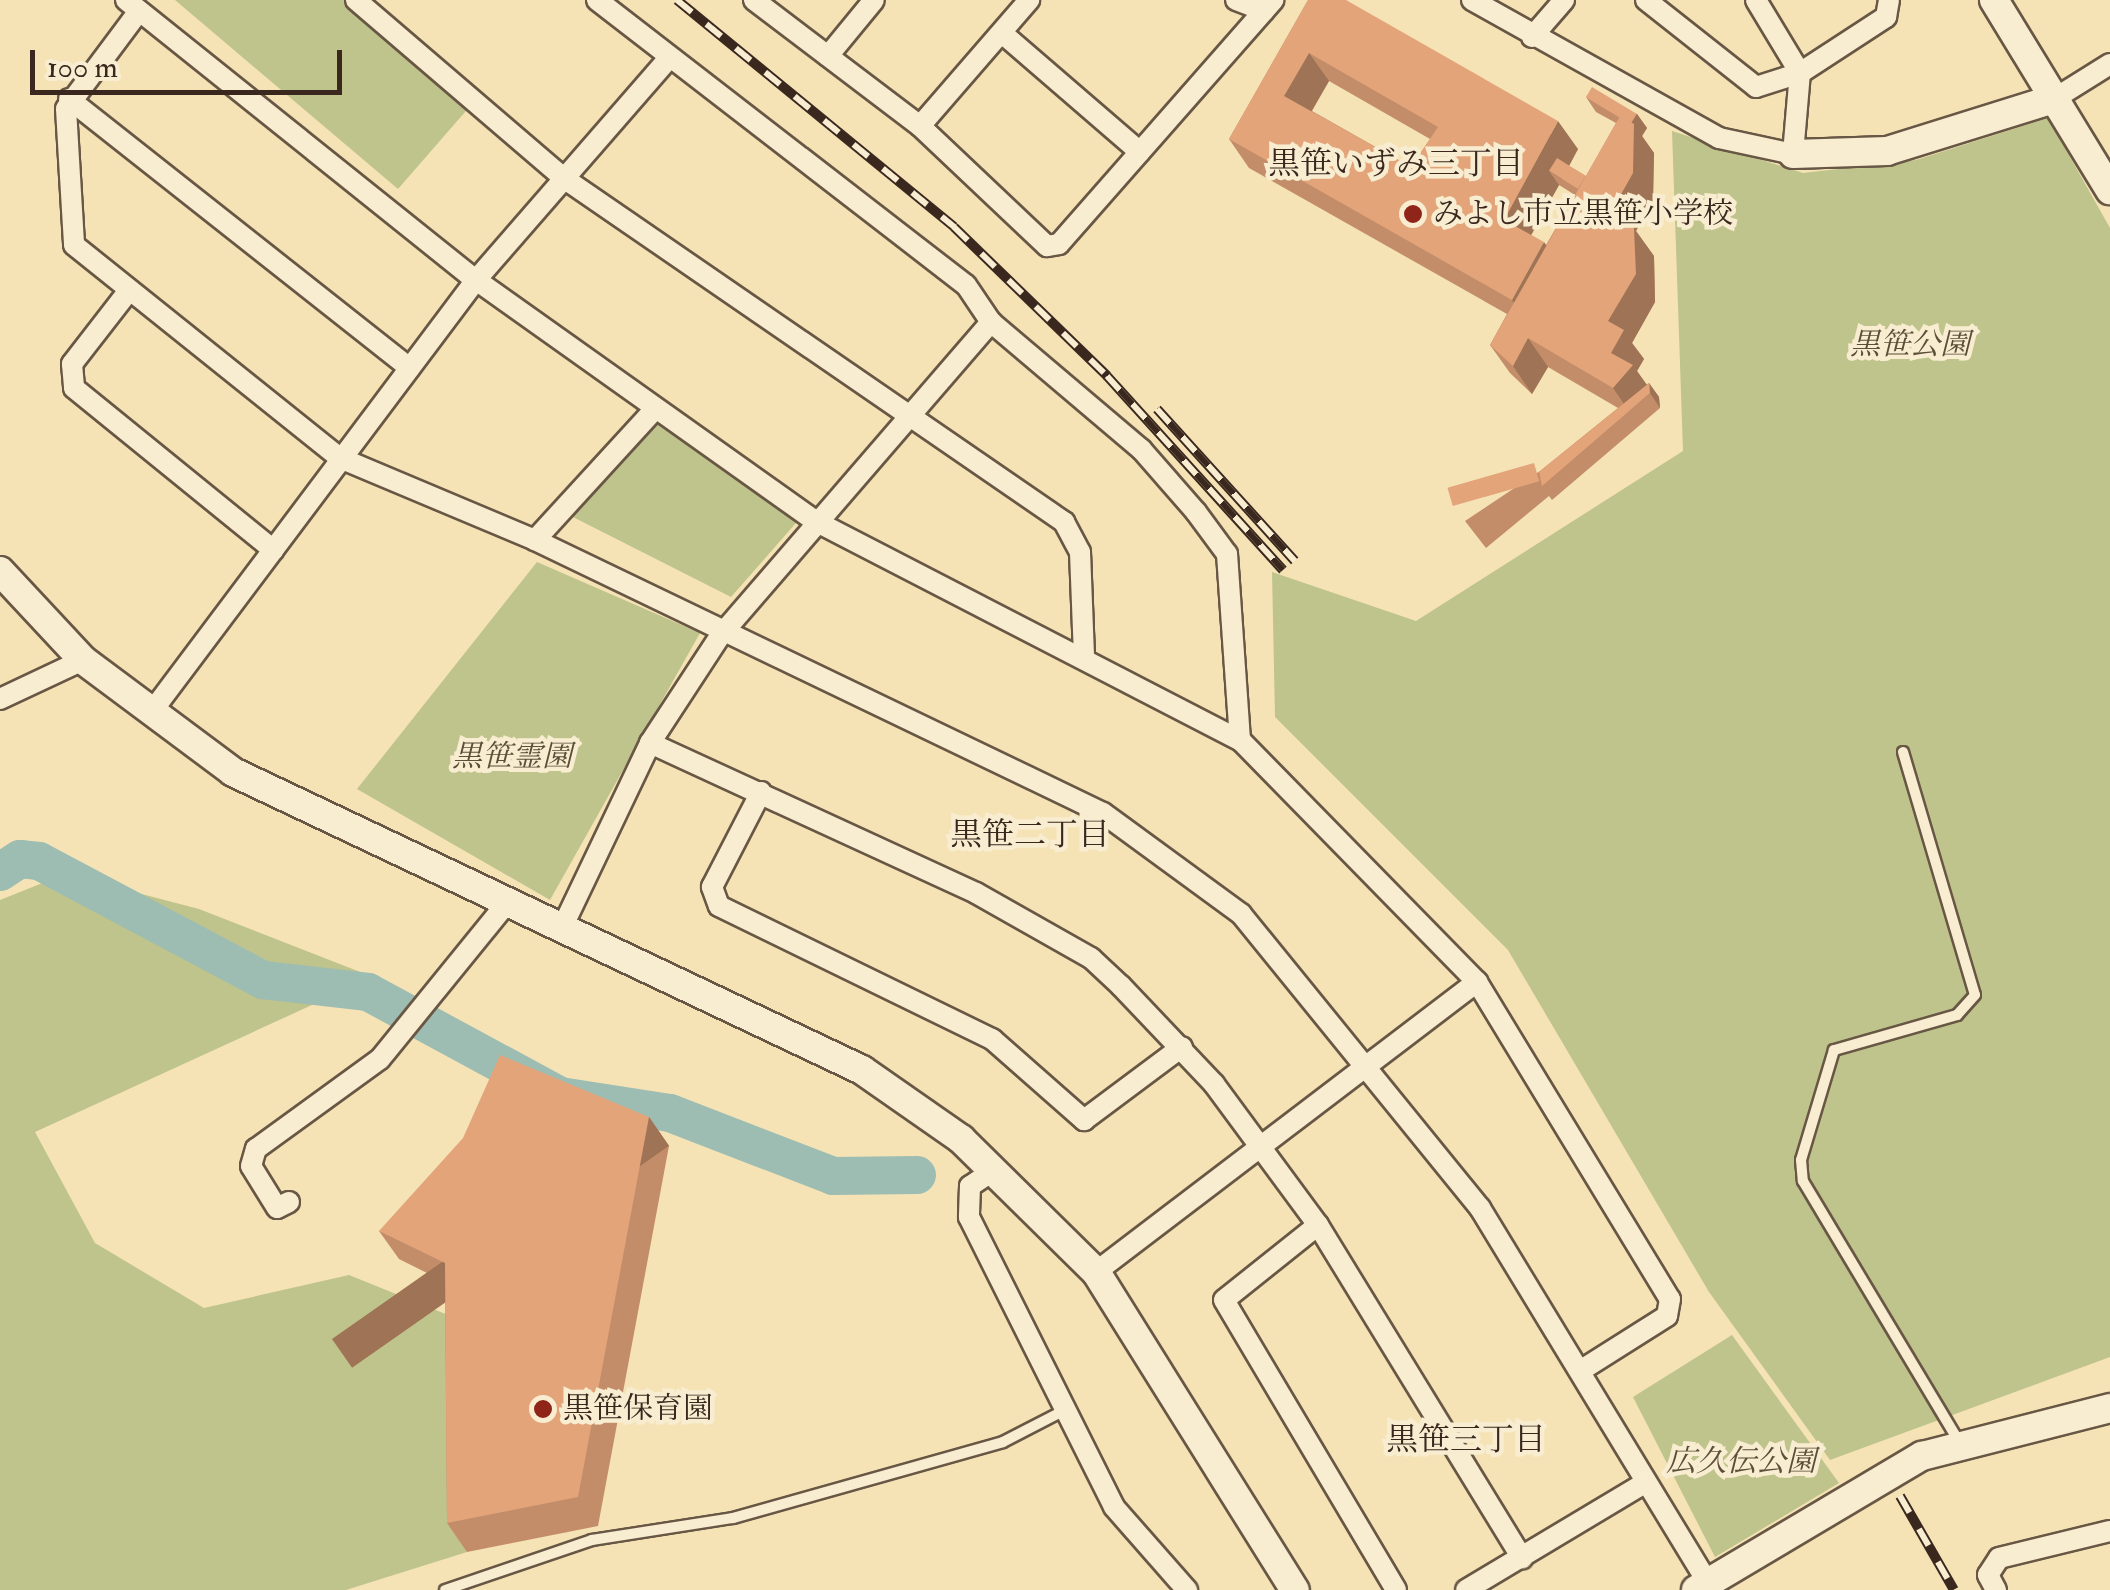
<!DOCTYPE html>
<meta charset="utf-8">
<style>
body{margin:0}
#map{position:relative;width:2110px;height:1590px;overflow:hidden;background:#f5e3b6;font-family:"IM FELL Double Pica","Noto Serif JP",serif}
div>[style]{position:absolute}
.green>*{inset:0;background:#bfc38c}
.river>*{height:38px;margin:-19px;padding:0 19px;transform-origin:19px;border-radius:19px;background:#9dbdb2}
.roads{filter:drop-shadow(2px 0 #695745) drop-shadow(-2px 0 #695745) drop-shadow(0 2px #695745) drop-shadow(0 -2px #695745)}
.lane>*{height:10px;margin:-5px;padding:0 5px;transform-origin:5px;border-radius:5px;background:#f8edd0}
.street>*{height:20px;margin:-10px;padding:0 10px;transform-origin:10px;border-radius:10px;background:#f8edd0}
.secondary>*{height:28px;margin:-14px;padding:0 14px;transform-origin:14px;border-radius:14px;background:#f8edd0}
.rail>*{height:10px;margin-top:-5px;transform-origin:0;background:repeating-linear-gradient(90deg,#f8edd0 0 19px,#3a281f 0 38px);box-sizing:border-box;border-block:2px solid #3a281f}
.wall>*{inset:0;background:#c38d69}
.shaded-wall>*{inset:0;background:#9f7355;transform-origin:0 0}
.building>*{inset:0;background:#e3a47a;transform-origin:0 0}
.dots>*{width:28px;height:28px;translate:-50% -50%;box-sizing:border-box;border:5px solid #f8edd0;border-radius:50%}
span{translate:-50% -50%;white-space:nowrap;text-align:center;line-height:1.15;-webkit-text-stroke:9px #f8edd0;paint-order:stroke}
.poi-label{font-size:30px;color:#3a281f}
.left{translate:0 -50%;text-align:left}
.park-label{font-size:30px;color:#5b4f3a;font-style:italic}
.neighbourhood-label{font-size:32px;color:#3a281f}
.scale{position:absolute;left:30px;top:50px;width:312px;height:45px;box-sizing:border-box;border:5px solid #3a281f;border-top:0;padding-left:12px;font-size:30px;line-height:35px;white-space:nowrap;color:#3a281f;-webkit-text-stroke:8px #f8edd0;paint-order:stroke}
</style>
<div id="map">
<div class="green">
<i style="clip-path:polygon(175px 0,352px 0,472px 104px,398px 189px)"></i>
<i style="clip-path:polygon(2048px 118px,2110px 228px,2110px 1357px,1830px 1460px,1709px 1292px,1508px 950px,1275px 717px,1272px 572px,1416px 621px,1683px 451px,1672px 131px,1803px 173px,1916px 160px)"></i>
<i style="clip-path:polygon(654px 410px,810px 507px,731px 597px,573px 517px)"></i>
<i style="clip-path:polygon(537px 562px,700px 633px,550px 900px,357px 789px)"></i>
<i style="clip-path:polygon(65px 874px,199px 909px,373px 977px,35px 1132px,95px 1243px,204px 1308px,349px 1275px,448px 1315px,467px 1552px,346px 1590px,0 1590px,0 900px)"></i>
<i style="clip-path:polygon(1732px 1335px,1839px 1483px,1715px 1557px,1633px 1397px)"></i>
</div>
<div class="river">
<i style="left:0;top:872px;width:24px;rotate:-33deg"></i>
<i style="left:20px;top:859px;width:19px;rotate:6deg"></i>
<i style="left:39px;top:861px;width:254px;rotate:28deg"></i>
<i style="left:263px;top:980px;width:106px;rotate:6.5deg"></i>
<i style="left:368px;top:992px;width:218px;rotate:28.4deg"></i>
<i style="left:560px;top:1096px;width:111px;rotate:8.8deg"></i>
<i style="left:670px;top:1113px;width:175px;rotate:21.1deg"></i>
<i style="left:833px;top:1176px;width:84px;rotate:-0.7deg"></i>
</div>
<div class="roads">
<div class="lane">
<i style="left:1903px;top:752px;width:253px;rotate:73.5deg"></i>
<i style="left:1975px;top:995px;width:27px;rotate:132deg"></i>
<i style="left:1957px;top:1015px;width:128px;rotate:164.1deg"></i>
<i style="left:1834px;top:1050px;width:115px;rotate:106.7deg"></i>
<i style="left:1801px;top:1160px;width:21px;rotate:85deg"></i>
<i style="left:1803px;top:1181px;width:304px;rotate:59.1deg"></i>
<i style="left:445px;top:1590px;width:155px;rotate:-18.8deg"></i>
<i style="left:592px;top:1540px;width:143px;rotate:-8.9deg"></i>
<i style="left:733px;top:1518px;width:280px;rotate:-15.7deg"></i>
<i style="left:1003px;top:1442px;width:65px;rotate:-27.3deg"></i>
</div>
<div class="street">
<i style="left:126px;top:0;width:448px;rotate:38.7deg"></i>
<i style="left:476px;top:280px;width:416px;rotate:35.4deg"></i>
<i style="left:815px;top:521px;width:478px;rotate:27.3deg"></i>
<i style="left:1240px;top:740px;width:339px;rotate:45.6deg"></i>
<i style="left:1477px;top:982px;width:371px;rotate:58.7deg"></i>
<i style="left:1670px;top:1299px;width:17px;rotate:100deg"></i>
<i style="left:1667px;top:1316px;width:103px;rotate:147.7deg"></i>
<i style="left:356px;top:0;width:275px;rotate:40.6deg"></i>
<i style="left:565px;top:179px;width:606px;rotate:34.5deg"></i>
<i style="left:1064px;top:522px;width:34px;rotate:62deg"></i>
<i style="left:1080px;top:552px;width:103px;rotate:87.8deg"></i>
<i style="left:597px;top:0;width:466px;rotate:37.7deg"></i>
<i style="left:966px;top:285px;width:45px;rotate:56deg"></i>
<i style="left:991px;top:322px;width:197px;rotate:40.3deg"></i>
<i style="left:1141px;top:449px;width:84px;rotate:48.9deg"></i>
<i style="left:1196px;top:512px;width:52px;rotate:53.6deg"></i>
<i style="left:1227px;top:554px;width:186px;rotate:86deg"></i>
<i style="left:754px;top:0;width:208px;rotate:37.2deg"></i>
<i style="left:920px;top:126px;width:175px;rotate:43.4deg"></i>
<i style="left:1047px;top:246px;width:12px;rotate:-9deg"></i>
<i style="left:1059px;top:244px;width:325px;rotate:-48.7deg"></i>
<i style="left:1236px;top:0;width:30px;rotate:21deg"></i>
<i style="left:1472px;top:0;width:283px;rotate:29.2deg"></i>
<i style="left:1719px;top:138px;width:76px;rotate:12.2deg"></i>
<i style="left:1793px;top:154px;width:81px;rotate:-85.1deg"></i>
<i style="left:1800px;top:73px;width:85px;rotate:-121.1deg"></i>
<i style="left:1646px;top:0;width:140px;rotate:38.3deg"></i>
<i style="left:1756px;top:87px;width:46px;rotate:-17.7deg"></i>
<i style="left:1800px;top:73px;width:103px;rotate:-33.1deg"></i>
<i style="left:1886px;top:17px;width:17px;rotate:-80deg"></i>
<i style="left:139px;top:11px;width:122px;rotate:126.7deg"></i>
<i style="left:66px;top:109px;width:136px;rotate:86.6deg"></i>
<i style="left:74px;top:245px;width:341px;rotate:38.7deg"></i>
<i style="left:340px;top:458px;width:212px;rotate:22.8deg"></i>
<i style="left:535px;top:540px;width:630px;rotate:25.67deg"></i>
<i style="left:1103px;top:813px;width:171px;rotate:36.2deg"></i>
<i style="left:1241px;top:914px;width:379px;rotate:50.9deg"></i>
<i style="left:1480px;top:1208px;width:447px;rotate:58.7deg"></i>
<i style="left:1002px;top:33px;width:182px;rotate:40.8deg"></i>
<i style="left:1532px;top:37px;width:49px;rotate:-49.1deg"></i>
<i style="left:828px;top:56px;width:72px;rotate:-50.6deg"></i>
<i style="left:69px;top:99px;width:434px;rotate:38.3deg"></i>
<i style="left:2054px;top:99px;width:66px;rotate:-32deg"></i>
<i style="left:920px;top:126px;width:167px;rotate:-49.1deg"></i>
<i style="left:127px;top:293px;width:90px;rotate:127.8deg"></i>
<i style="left:72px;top:364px;width:24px;rotate:85deg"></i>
<i style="left:74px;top:388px;width:257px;rotate:39.1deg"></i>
<i style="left:535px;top:540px;width:176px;rotate:-47.5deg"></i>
<i style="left:0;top:699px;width:92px;rotate:-25.2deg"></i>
<i style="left:150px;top:714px;width:543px;rotate:-53.09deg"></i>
<i style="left:476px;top:280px;width:293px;rotate:-49deg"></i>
<i style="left:650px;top:743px;width:359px;rotate:24.7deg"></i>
<i style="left:976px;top:893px;width:132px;rotate:29.5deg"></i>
<i style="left:1091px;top:958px;width:41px;rotate:43deg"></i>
<i style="left:1121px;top:986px;width:135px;rotate:46.5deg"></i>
<i style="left:1214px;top:1084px;width:175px;rotate:53.6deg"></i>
<i style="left:1318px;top:1225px;width:391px;rotate:58.5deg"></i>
<i style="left:761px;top:792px;width:107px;rotate:117.3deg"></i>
<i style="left:712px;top:887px;width:20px;rotate:70deg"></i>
<i style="left:719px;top:906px;width:304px;rotate:26deg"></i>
<i style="left:992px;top:1039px;width:123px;rotate:41.4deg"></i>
<i style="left:1084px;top:1120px;width:122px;rotate:-36.7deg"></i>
<i style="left:561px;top:930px;width:207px;rotate:-64.5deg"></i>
<i style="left:650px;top:743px;width:128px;rotate:-56.8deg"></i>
<i style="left:720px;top:636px;width:415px;rotate:-49.2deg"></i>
<i style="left:994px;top:1170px;width:29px;rotate:146deg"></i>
<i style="left:970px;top:1186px;width:31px;rotate:92deg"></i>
<i style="left:969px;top:1217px;width:324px;rotate:63.4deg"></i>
<i style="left:1114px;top:1507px;width:111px;rotate:48.7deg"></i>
<i style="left:289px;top:1202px;width:13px;rotate:153deg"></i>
<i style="left:277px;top:1208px;width:49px;rotate:-121.8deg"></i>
<i style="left:251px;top:1166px;width:18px;rotate:-74deg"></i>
<i style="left:256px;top:1149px;width:153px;rotate:-36deg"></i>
<i style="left:380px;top:1059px;width:198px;rotate:-50.9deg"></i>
<i style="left:1318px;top:1225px;width:120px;rotate:141.4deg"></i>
<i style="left:1224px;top:1300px;width:337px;rotate:59.3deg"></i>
<i style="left:1096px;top:1272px;width:479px;rotate:-37.3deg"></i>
<i style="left:1466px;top:1590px;width:209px;rotate:-30.9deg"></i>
<i style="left:1996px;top:1590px;width:17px;rotate:-118deg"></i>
<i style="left:1988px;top:1575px;width:20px;rotate:-57deg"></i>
<i style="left:1999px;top:1558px;width:114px;rotate:-13.7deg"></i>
</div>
<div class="secondary">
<i style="left:1994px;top:0;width:223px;rotate:58.6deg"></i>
<i style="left:1793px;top:154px;width:94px;rotate:-1.8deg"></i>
<i style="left:1887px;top:151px;width:175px;rotate:-17.3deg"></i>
<i style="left:0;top:571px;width:122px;rotate:47deg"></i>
<i style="left:83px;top:660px;width:187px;rotate:36.7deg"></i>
<i style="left:233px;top:772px;width:696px;rotate:25.35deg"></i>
<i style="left:862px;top:1070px;width:121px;rotate:34.9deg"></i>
<i style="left:961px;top:1139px;width:190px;rotate:44.6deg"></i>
<i style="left:1096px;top:1272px;width:375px;rotate:58deg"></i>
<i style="left:1696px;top:1590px;width:263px;rotate:-30.7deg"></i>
<i style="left:1922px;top:1456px;width:194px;rotate:-14.3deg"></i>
</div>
</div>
<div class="rail">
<i style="left:677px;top:0;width:358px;rotate:39.3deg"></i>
<i style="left:954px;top:227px;width:214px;rotate:44.2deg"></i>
<i style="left:1107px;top:376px;width:262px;rotate:47.8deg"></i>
<i style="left:1157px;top:409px;width:205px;rotate:47.8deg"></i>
<i style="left:1900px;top:1496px;width:108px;rotate:60.1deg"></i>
</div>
<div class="wall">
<i style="clip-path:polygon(evenodd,1308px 0,1578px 149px,1569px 166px,1586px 176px,1616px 123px,1596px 112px,1586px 97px,1637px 114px,1647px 128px,1642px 136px,1654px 153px,1653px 201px,1636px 231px,1654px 256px,1655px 302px,1632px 343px,1644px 359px,1637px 371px,1646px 385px,1649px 383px,1659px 397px,1660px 408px,1552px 500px,1549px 496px,1486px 548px,1465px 521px,1540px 471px,1618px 408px,1548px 367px,1532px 394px,1510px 373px,1490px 345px,1507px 314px,1249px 168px,1229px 139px,1308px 0,1329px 81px,1430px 139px,1411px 167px,1312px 111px,1329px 81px,1308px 0,1559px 185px,1575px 195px,1546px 245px,1531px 235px,1559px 185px)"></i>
<i style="clip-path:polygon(649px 1117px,669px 1146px,598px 1526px,467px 1552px,447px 1523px,445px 1282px,399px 1259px,379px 1231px)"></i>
</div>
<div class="shaded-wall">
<i style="clip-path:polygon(1309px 53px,1329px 81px,1304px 124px,1284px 96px)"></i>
<i style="clip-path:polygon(1637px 114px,1647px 128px,1642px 136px,1654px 153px,1653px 201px,1636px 231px,1654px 256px,1655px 302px,1632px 343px,1644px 359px,1637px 371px,1650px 389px,1649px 383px,1659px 397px,1660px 408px,1650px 393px,1629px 411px,1613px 388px,1608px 321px,1610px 214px,1631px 124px)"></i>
<i style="clip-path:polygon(1558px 121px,1578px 149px,1562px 179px,1549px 171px,1559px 185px,1524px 248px,1504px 220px)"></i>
<i style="clip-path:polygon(1544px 242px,1564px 271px,1532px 328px,1512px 300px)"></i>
<i style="clip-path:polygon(1528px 338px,1548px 367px,1532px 394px,1513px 366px)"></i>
<i style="left:649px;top:1117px;width:35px;height:387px;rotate:55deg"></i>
</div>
<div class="building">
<i style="clip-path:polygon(evenodd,1308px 0,1346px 0,1558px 121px,1504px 220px,1544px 242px,1512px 300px,1229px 139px,1308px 0,1309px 53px,1438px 127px,1411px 167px,1284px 96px,1309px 53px)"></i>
<i style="left:1592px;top:87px;width:52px;height:12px;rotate:31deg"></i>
<i style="clip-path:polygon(1620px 116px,1634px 124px,1633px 173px,1610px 214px,1634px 228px,1636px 274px,1608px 321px,1624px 330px,1611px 353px,1633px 365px,1613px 388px,1528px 338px,1513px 366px,1490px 345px)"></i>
<i style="left:1557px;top:158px;width:34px;height:15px;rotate:32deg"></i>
<i style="clip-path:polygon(1649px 383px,1650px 393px,1542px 486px,1539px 472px)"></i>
<i style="left:1534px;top:463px;width:19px;height:90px;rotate:74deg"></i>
<i style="clip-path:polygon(500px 1055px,649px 1117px,578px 1497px,447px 1523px,445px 1263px,379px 1231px,463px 1138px)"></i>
</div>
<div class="dots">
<i style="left:1413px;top:214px;background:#8f2418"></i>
<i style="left:543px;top:1409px;background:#8f2418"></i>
</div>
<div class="poi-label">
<span class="left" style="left:1433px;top:214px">みよし市立黒笹小学校</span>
<span class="left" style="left:563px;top:1409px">黒笹保育園</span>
</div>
<div class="park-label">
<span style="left:1910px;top:345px">黒笹公園</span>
<span style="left:512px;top:757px">黒笹霊園</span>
<span style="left:1741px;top:1462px">広久伝公園</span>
</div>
<div class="neighbourhood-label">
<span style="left:1396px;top:164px">黒笹いずみ三丁目</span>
<span style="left:1030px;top:835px">黒笹二丁目</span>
<span style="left:1466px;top:1440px">黒笹三丁目</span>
</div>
<div class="scale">100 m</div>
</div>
